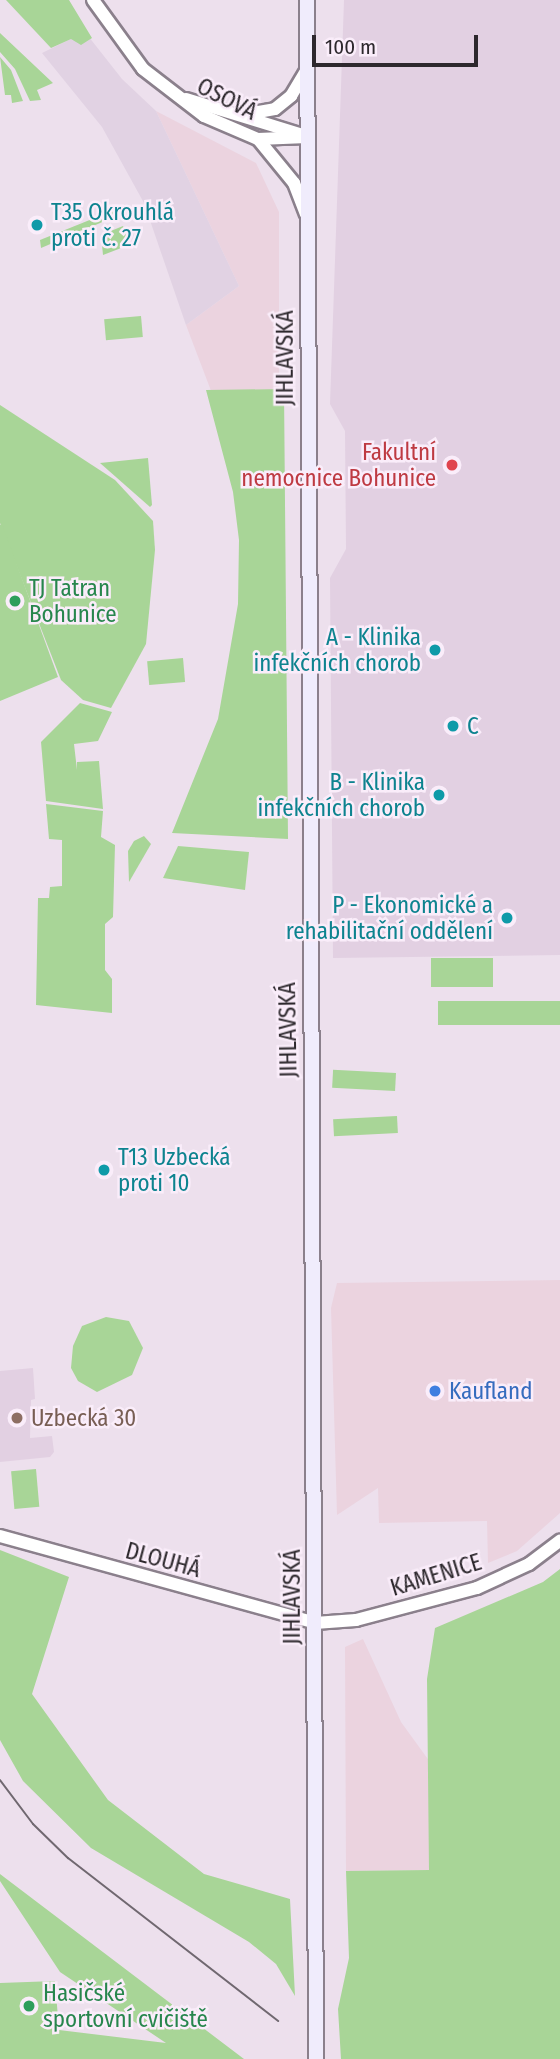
<!DOCTYPE html>
<meta charset="utf-8">
<style>
body{margin:0}
#map{position:relative;width:560px;height:2059px;overflow:hidden;background:#ede0ed;font-family:"Fira Sans Condensed",sans-serif}
div>[style]{position:absolute}
.commercial>*{inset:0;background:#ebd3df}
.industrial>*{inset:0;background:#e1d2e3}
.built>*{inset:0;background:#e2d0e2}
.green>*{inset:0;background:#a8d597;transform-origin:0 0}
.roads{filter:drop-shadow(2px 0 #8b808c) drop-shadow(-2px 0 #8b808c) drop-shadow(0 2px #8b808c) drop-shadow(0 -2px #8b808c)}
.tertiary>*{height:12px;margin:-6px;padding:0 6px;transform-origin:6px;border-radius:6px;background:#fff}
.secondary>*{height:14px;margin:-7px;padding:0 7px;transform-origin:7px;border-radius:7px;background:#f0ecfc}
.tram>*{height:2px;margin:-1px;padding:0 1px;transform-origin:1px;border-radius:1px;background:#706870}
.dots>*{width:19px;height:19px;translate:-50% -50%;box-sizing:border-box;border:4px solid #faedfa;border-radius:50%}
span{translate:-50% -50%;white-space:nowrap;text-align:center;line-height:1.15;-webkit-text-stroke:5px #faedfa;paint-order:stroke}
.street-label{font-size:23px;color:#2d282d}
.culture-label{font-size:23px;color:#0d838f}
.left{translate:0 -50%;text-align:left}
.right{translate:-100% -50%;text-align:right}
.health-label{font-size:23px;color:#be3a42}
.leisure-label{font-size:23px;color:#27864d}
.shop-label{font-size:23px;color:#366cbe}
.education-label{font-size:23px;color:#785e54}
.scale{position:absolute;left:312px;top:35px;width:166px;height:32px;box-sizing:border-box;border:4px solid #2d282d;border-top:0;padding-left:9px;font-size:21px;line-height:24px;white-space:nowrap;color:#2d282d;-webkit-text-stroke:5px #faedfa;paint-order:stroke}
</style>
<div id="map">
<div class="commercial">
<i style="clip-path:polygon(156px 111px,256px 163px,279px 212px,279px 396px,213px 396px,186px 325px,239px 286px)"></i>
<i style="clip-path:polygon(560px 1280px,560px 1513px,517px 1551px,488px 1563px,487px 1521px,379px 1523px,378px 1488px,337px 1515px,331px 1308px,337px 1283px)"></i>
<i style="clip-path:polygon(363px 1639px,401px 1722px,430px 1762px,429px 1870px,346px 1871px,345px 1647px)"></i>
</div>
<div class="industrial">
<i style="clip-path:polygon(85px 32px,122px 79px,156px 111px,239px 286px,186px 325px,144px 203px,102px 127px,42px 53px)"></i>
</div>
<div class="built">
<i style="clip-path:polygon(344px 0,560px 0,560px 955px,333px 958px,330px 578px,346px 549px,345px 431px,330px 404px)"></i>
<i style="clip-path:polygon(33px 1368px,35px 1399px,31px 1400px,30px 1438px,52px 1436px,54px 1452px,50px 1457px,0 1462px,0 1371px)"></i>
</div>
<div class="green">
<i style="clip-path:polygon(6px 0,69px 0,92px 38px,81px 45px,71px 39px,51px 48px)"></i>
<i style="clip-path:polygon(0 33px,53px 83px,37px 90px,41px 100px,30px 101px,15px 69px,0 52px)"></i>
<i style="clip-path:polygon(0 57px,11px 70px,23px 101px,12px 103px,11px 95px,5px 95px)"></i>
<i style="clip-path:polygon(117px 209px,119px 215px,41px 248px,40px 240px)"></i>
<i style="clip-path:polygon(123px 226px,129px 245px,103px 255px,101px 235px)"></i>
<i style="left:141px;top:316px;width:21px;height:37px;rotate:85deg"></i>
<i style="clip-path:polygon(284px 389px,288px 839px,172px 833px,218px 719px,238px 604px,239px 540px,233px 492px,206px 390px)"></i>
<i style="clip-path:polygon(0 405px,115px 480px,153px 521px,155px 550px,146px 644px,111px 708px,83px 700px,61px 680px,0 523px)"></i>
<i style="clip-path:polygon(148px 458px,152px 505px,150px 507px,100px 463px)"></i>
<i style="clip-path:polygon(2px 524px,58px 677px,0 701px,0 525px)"></i>
<i style="left:183px;top:658px;width:24px;height:36px;rotate:85deg"></i>
<i style="clip-path:polygon(80px 703px,112px 712px,98px 741px,74px 744px,77px 770px,77px 762px,99px 761px,103px 809px,46px 801px,41px 742px)"></i>
<i style="clip-path:polygon(46px 804px,103px 811px,101px 837px,115px 845px,113px 917px,105px 924px,105px 970px,112px 979px,112px 1013px,36px 1005px,38px 898px,49px 898px,50px 887px,62px 886px,62px 840px,49px 839px)"></i>
<i style="clip-path:polygon(144px 836px,151px 844px,129px 882px,128px 851px,134px 841px)"></i>
<i style="clip-path:polygon(178px 846px,249px 852px,245px 890px,163px 878px)"></i>
<i style="left:493px;top:958px;width:29px;height:62px;rotate:90deg"></i>
<i style="left:438px;top:1001px;width:122px;height:24px"></i>
<i style="left:396px;top:1073px;width:18px;height:63px;rotate:93deg"></i>
<i style="left:397px;top:1116px;width:17px;height:64px;rotate:87deg"></i>
<i style="clip-path:polygon(106px 1317px,129px 1321px,143px 1348px,132px 1375px,97px 1392px,78px 1381px,71px 1368px,73px 1346px,82px 1326px)"></i>
<i style="left:36px;top:1469px;width:38px;height:25px;rotate:85deg"></i>
<i style="clip-path:polygon(0 1550px,69px 1577px,32px 1694px,108px 1800px,204px 1874px,290px 1899px,295px 1996px,276px 1964px,249px 1942px,91px 1848px,23px 1781px,0 1740px)"></i>
<i style="clip-path:polygon(560px 1569px,560px 2059px,341px 2059px,338px 2009px,349px 1958px,346px 1871px,429px 1870px,427px 1679px,435px 1628px,543px 1582px)"></i>
<i style="clip-path:polygon(0 1874px,244px 2059px,0 2059px,0 1983px,55px 1981px,59px 2030px,166px 2043px,60px 1972px,0 1881px)"></i>
</div>
<div class="roads">
<div class="tertiary">
<i style="left:93px;top:0;width:85px;rotate:54.1deg"></i>
<i style="left:143px;top:69px;width:77px;rotate:37.6deg"></i>
<i style="left:204px;top:116px;width:59px;rotate:23.1deg"></i>
<i style="left:258px;top:139px;width:49px;rotate:-2.3deg"></i>
<i style="left:186px;top:99px;width:122px;rotate:17.1deg"></i>
<i style="left:247px;top:114px;width:28px;rotate:-10deg"></i>
<i style="left:275px;top:109px;width:21px;rotate:-39deg"></i>
<i style="left:291px;top:96px;width:31px;rotate:-59deg"></i>
<i style="left:258px;top:139px;width:57px;rotate:50.7deg"></i>
<i style="left:294px;top:183px;width:33px;rotate:69deg"></i>
<i style="left:0;top:1536px;width:327px;rotate:15.4deg"></i>
<i style="left:315px;top:1623px;width:41px;rotate:-4.2deg"></i>
<i style="left:356px;top:1620px;width:125px;rotate:-14.8deg"></i>
<i style="left:477px;top:1588px;width:57px;rotate:-24.8deg"></i>
<i style="left:529px;top:1564px;width:39px;rotate:-37deg"></i>
</div>
<div class="secondary">
<i style="left:307px;top:0;width:2059px;rotate:89.75deg"></i>
</div>
</div>
<div class="tram">
<i style="left:0;top:1780px;width:55px;rotate:53.1deg"></i>
<i style="left:33px;top:1824px;width:49px;rotate:44.2deg"></i>
<i style="left:68px;top:1858px;width:266px;rotate:37.8deg"></i>
</div>
<div class="dots">
<i style="left:37px;top:225px;background:#0f9aa8"></i>
<i style="left:452px;top:465px;background:#e0444e"></i>
<i style="left:15px;top:601px;background:#2e9e5b"></i>
<i style="left:435px;top:650px;background:#0f9aa8"></i>
<i style="left:453px;top:726px;background:#0f9aa8"></i>
<i style="left:439px;top:795px;background:#0f9aa8"></i>
<i style="left:507px;top:918px;background:#0f9aa8"></i>
<i style="left:104px;top:1170px;background:#0f9aa8"></i>
<i style="left:435px;top:1391px;background:#3f7fe0"></i>
<i style="left:17px;top:1418px;background:#8d6e63"></i>
<i style="left:29px;top:2006px;background:#2e9e5b"></i>
</div>
<div class="street-label">
<span style="left:227px;top:99px;rotate:27deg">OSOVÁ</span>
<span style="left:285px;top:358px;rotate:-90deg">JIHLAVSKÁ</span>
<span style="left:288px;top:1030px;rotate:-91deg">JIHLAVSKÁ</span>
<span style="left:163px;top:1560px;rotate:15deg">DLOUHÁ</span>
<span style="left:436px;top:1575px;rotate:-17deg">KAMENICE</span>
<span style="left:292px;top:1597px;rotate:-90deg">JIHLAVSKÁ</span>
</div>
<div class="culture-label">
<span class="left" style="left:51px;top:225px">T35 Okrouhlá<br>proti č. 27</span>
<span class="right" style="left:421px;top:650px">A - Klinika<br>infekčních chorob</span>
<span class="left" style="left:467px;top:726px">C</span>
<span class="right" style="left:425px;top:795px">B - Klinika<br>infekčních chorob</span>
<span class="right" style="left:493px;top:918px">P - Ekonomické a<br>rehabilitační oddělení</span>
<span class="left" style="left:118px;top:1170px">T13 Uzbecká<br>proti 10</span>
</div>
<div class="health-label">
<span class="right" style="left:436px;top:465px">Fakultní<br>nemocnice Bohunice</span>
</div>
<div class="leisure-label">
<span class="left" style="left:29px;top:601px">TJ Tatran<br>Bohunice</span>
<span class="left" style="left:43px;top:2006px">Hasičské<br>sportovní cvičiště</span>
</div>
<div class="shop-label">
<span class="left" style="left:449px;top:1391px">Kaufland</span>
</div>
<div class="education-label">
<span class="left" style="left:31px;top:1418px">Uzbecká 30</span>
</div>
<div class="scale">100 m</div>
</div>
